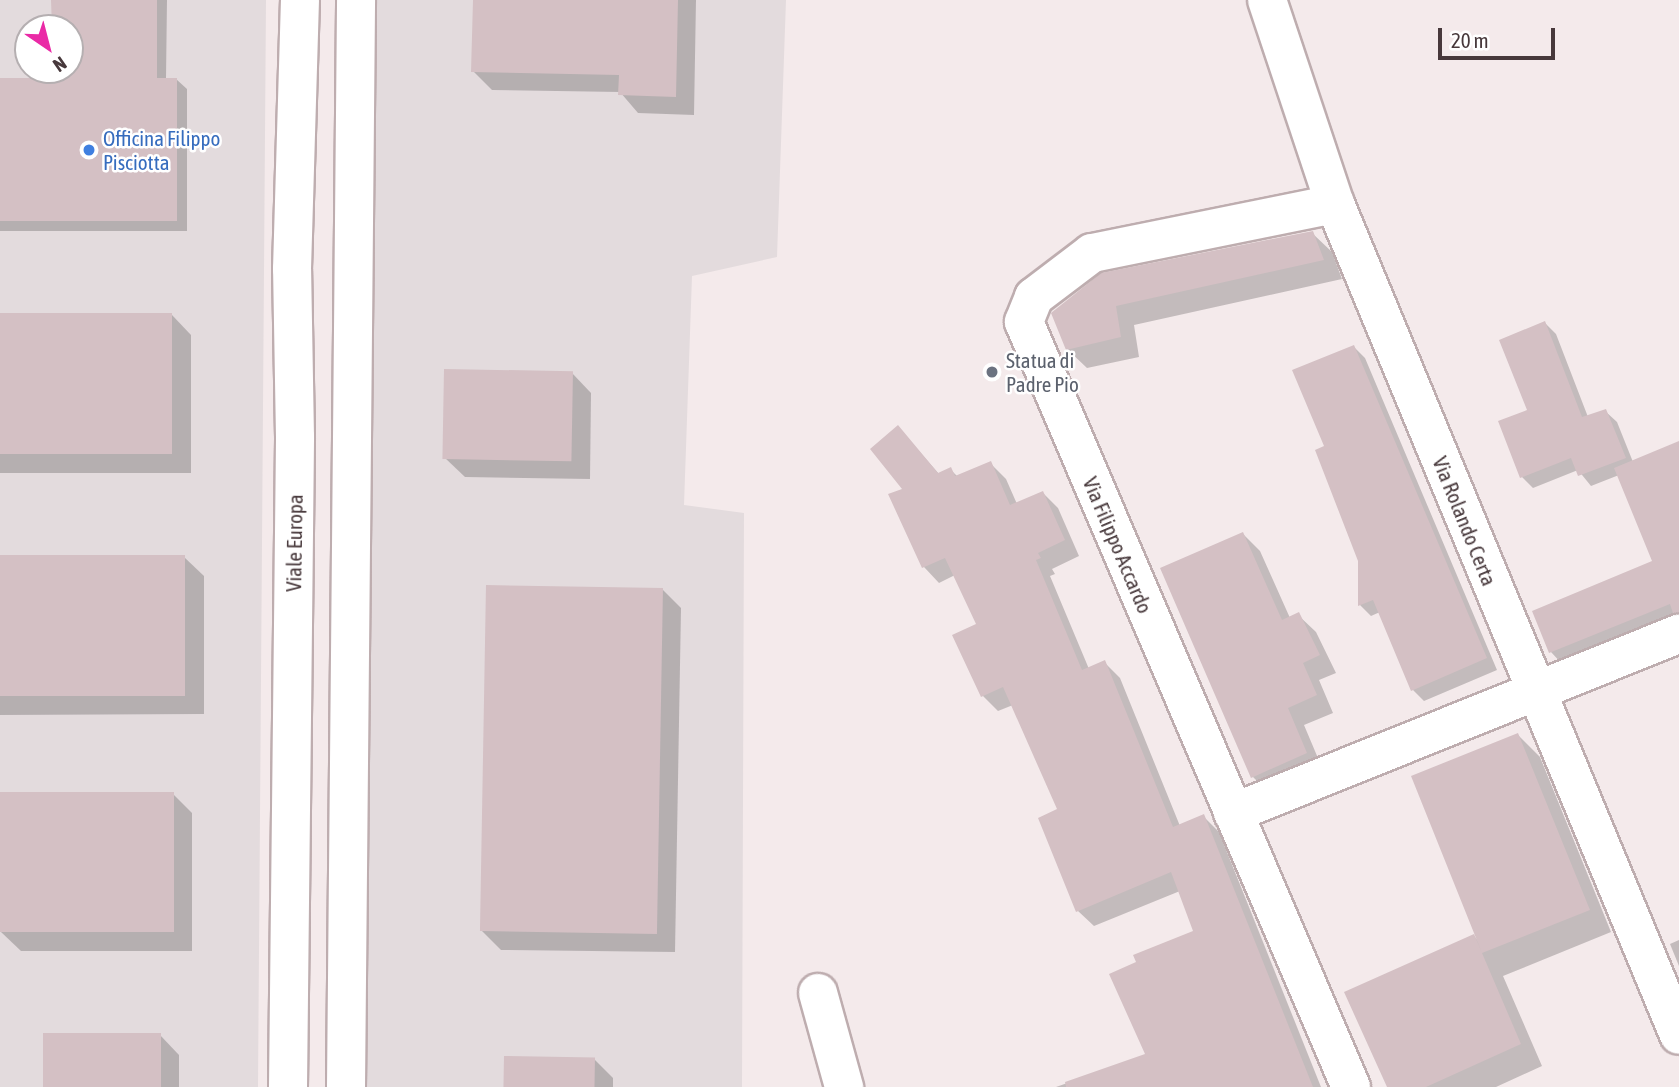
<!DOCTYPE html>
<style>
body{margin:0}
#map{position:relative;width:1679px;height:1087px;overflow:hidden;background:#f4eaeb;font-family:"Asap Condensed",sans-serif}
div>[style]{position:absolute}
.industrial>*{inset:0;background:#e3dbdd}
.shadow>*{inset:0;background:#0003}
.building>*{inset:0;background:#d4c0c4;transform-origin:0 0}
.roads{filter:drop-shadow(2px 0 #beadaf) drop-shadow(-2px 0 #beadaf) drop-shadow(0 2px #beadaf) drop-shadow(0 -2px #beadaf)}
.minor>*{height:38px;margin:-19px;padding:0 19px;transform-origin:19px;border-radius:19px;background:#fff}
.dots>*{width:19px;height:19px;translate:-50% -50%;box-sizing:border-box;border:4px solid #fff;border-radius:50%}
span{translate:-50% -50%;white-space:nowrap;text-align:center;line-height:1.15;-webkit-text-stroke:5px #fff;paint-order:stroke}
.shop-label{font-size:21px;color:#366cbe}
.left{translate:0 -50%;text-align:left}
.worship-label{font-size:21px;color:#5b616d}
.street-label{font-size:21px;color:#47383b}
.north{position:absolute;left:14px;top:14px;width:70px;height:70px;box-sizing:border-box;background:#fff;border:2px solid #b5afb1;border-radius:50%;rotate:145deg;font-size:19px;font-weight:700;line-height:28px;text-align:center;color:#47383b}
.north::after{content:'';display:block;margin:auto;width:24px;height:32px;background:#ea2aa6;clip-path:polygon(50% 0,100% 100%,50% 72%,0 100%)}
.scale{position:absolute;left:1438px;top:28px;width:117px;height:32px;box-sizing:border-box;border:4px solid #47383b;border-top:0;padding-left:9px;font-size:21px;line-height:24px;white-space:nowrap;color:#47383b;-webkit-text-stroke:5px #fff;paint-order:stroke}
</style>
<div id="map">
<div class="industrial">
<i style="clip-path:polygon(evenodd,0 0,266px 0,258px 1087px,0 1087px,0 0,28px 28px,70px 28px,70px 70px,28px 70px,28px 28px)"></i>
<i style="clip-path:polygon(373px 0,786px 0,777px 257px,692px 276px,684px 505px,744px 513px,742px 1087px,365px 1087px)"></i>
</div>
<div class="shadow">
<i style="clip-path:polygon(53px 0,167px 0,166px 79px,176px 79px,187px 89px,187px 231px,0 231px,0 80px,54px 80px,53px 70px,70px 70px,70px 28px,53px 28px)"></i>
<i style="clip-path:polygon(473px 0,696px 0,694px 115px,638px 113px,620px 92px,492px 90px,473px 71px)"></i>
<i style="clip-path:polygon(1312px 233px,1332px 252px,1342px 279px,1134px 325px,1139px 357px,1087px 368px,1067px 349px,1054px 311px)"></i>
<i style="clip-path:polygon(172px 315px,191px 335px,191px 473px,0 473px,0 316px)"></i>
<i style="clip-path:polygon(1545px 323px,1556px 334px,1588px 417px,1605px 411px,1617px 422px,1633px 462px,1679px 443px,1679px 617px,1563px 665px,1551px 652px,1534px 612px,1654px 562px,1619px 475px,1591px 486px,1578px 470px,1533px 488px,1522px 477px)"></i>
<i style="clip-path:polygon(1354px 347px,1365px 358px,1497px 670px,1424px 701px,1413px 690px,1380px 612px,1371px 616px,1360px 605px,1360px 560px,1327px 447px)"></i>
<i style="clip-path:polygon(572px 373px,591px 393px,590px 479px,465px 477px,445px 458px)"></i>
<i style="clip-path:polygon(898px 427px,939px 474px,950px 469px,958px 477px,990px 463px,1006px 479px,1017px 504px,1043px 493px,1058px 508px,1079px 556px,1052px 569px,1055px 574px,1050px 576px,1089px 669px,1104px 662px,1120px 678px,1180px 826px,1203px 816px,1219px 832px,1321px 1087px,1056px 1087px,1147px 1055px,1138px 963px,1195px 932px,1180px 891px,1094px 926px,1078px 911px,1060px 810px,1013px 705px,998px 711px,983px 696px,979px 624px,955px 575px,939px 583px,924px 567px,905px 489px)"></i>
<i style="clip-path:polygon(1243px 534px,1260px 551px,1290px 618px,1298px 615px,1316px 632px,1336px 673px,1319px 680px,1333px 713px,1304px 725px,1323px 770px,1270px 794px,1253px 777px)"></i>
<i style="clip-path:polygon(0 557px,184px 557px,204px 576px,204px 714px,0 715px)"></i>
<i style="clip-path:polygon(662px 589px,681px 608px,675px 952px,501px 950px,482px 931px)"></i>
<i style="clip-path:polygon(1518px 735px,1540px 757px,1611px 932px,1503px 976px,1542px 1066px,1496px 1087px,1389px 1087px,1474px 936px,1480px 943px)"></i>
<i style="clip-path:polygon(173px 794px,192px 813px,192px 951px,21px 951px,1px 932px)"></i>
<i style="clip-path:polygon(1679px 940px,1679px 966px,1670px 944px)"></i>
<i style="clip-path:polygon(160px 1035px,179px 1055px,179px 1087px,45px 1087px)"></i>
<i style="clip-path:polygon(594px 1059px,613px 1078px,613px 1087px,505px 1087px)"></i>
</div>
<div class="building">
<i style="clip-path:polygon(51px 0,157px 0,157px 78px,177px 78px,177px 221px,0 221px,0 78px,52px 78px,52px 70px,70px 70px,70px 28px,52px 28px)"></i>
<i style="clip-path:polygon(473px 0,678px 0,676px 97px,618px 95px,619px 75px,471px 72px)"></i>
<i style="clip-path:polygon(1313px 231px,1324px 260px,1116px 306px,1121px 337px,1066px 350px,1051px 313px,1101px 273px)"></i>
<i style="left:172px;top:313px;width:141px;height:172px;rotate:90deg"></i>
<i style="clip-path:polygon(1545px 321px,1582px 417px,1606px 409px,1626px 458px,1578px 476px,1571px 458px,1520px 478px,1498px 421px,1527px 410px,1499px 340px)"></i>
<i style="clip-path:polygon(1354px 345px,1487px 658px,1411px 691px,1373px 600px,1358px 606px,1358px 561px,1315px 450px,1324px 446px,1292px 370px)"></i>
<i style="left:444px;top:369px;width:129px;height:90px;rotate:1deg"></i>
<i style="clip-path:polygon(898px 425px,938px 473px,951px 467px,955px 476px,991px 461px,1010px 505px,1043px 491px,1065px 540px,1038px 553px,1041px 558px,1036px 560px,1082px 670px,1105px 660px,1173px 827px,1204px 814px,1313px 1087px,1066px 1087px,1065px 1082px,1145px 1054px,1109px 974px,1136px 962px,1133px 955px,1193px 931px,1171px 872px,1076px 912px,1038px 818px,1057px 809px,1003px 687px,981px 697px,952px 635px,976px 624px,945px 558px,922px 568px,888px 494px,902px 489px,870px 449px)"></i>
<i style="clip-path:polygon(1679px 441px,1679px 613px,1673px 613px,1670px 604px,1549px 653px,1532px 611px,1652px 561px,1614px 468px)"></i>
<i style="clip-path:polygon(1243px 532px,1282px 620px,1299px 612px,1320px 655px,1303px 663px,1317px 695px,1288px 708px,1307px 753px,1251px 778px,1160px 568px)"></i>
<i style="left:185px;top:555px;width:141px;height:185px;rotate:90deg"></i>
<i style="left:486px;top:585px;width:177px;height:346px;rotate:1deg"></i>
<i style="clip-path:polygon(1518px 733px,1590px 910px,1482px 953px,1521px 1044px,1426px 1087px,1387px 1087px,1344px 992px,1474px 934px,1482px 953px,1411px 776px)"></i>
<i style="left:0;top:792px;width:174px;height:140px"></i>
<i style="left:161px;top:1033px;width:54px;height:118px;rotate:90deg"></i>
<i style="left:504px;top:1056px;width:91px;height:31px;rotate:1deg"></i>
</div>
<div class="roads">
<div class="minor">
<i style="left:1267px;top:0;width:215px;rotate:71.6deg"></i>
<i style="left:1335px;top:204px;width:899px;rotate:67.51deg"></i>
<i style="left:1335px;top:204px;width:248px;rotate:168.6deg"></i>
<i style="left:1092px;top:253px;width:73px;rotate:142.8deg"></i>
<i style="left:1034px;top:297px;width:27px;rotate:112deg"></i>
<i style="left:1024px;top:322px;width:832px;rotate:66.86deg"></i>
<i style="left:1233px;top:813px;width:481px;rotate:-21.9deg"></i>
<i style="left:818px;top:993px;width:98px;rotate:74.5deg"></i>
<i style="left:288px;top:1087px;width:650px;rotate:-89.38deg"></i>
<i style="left:295px;top:437px;width:168px;rotate:-91deg"></i>
<i style="left:292px;top:269px;width:269px;rotate:-88.3deg"></i>
<i style="left:346px;top:1087px;width:1087px;rotate:-89.47deg"></i>
</div>
</div>
<div class="dots">
<i style="left:89px;top:150px;background:#3f7fe0"></i>
<i style="left:992px;top:372px;background:#6b7280"></i>
</div>
<div class="shop-label">
<span class="left" style="left:103px;top:150px">Officina Filippo<br>Pisciotta</span>
</div>
<div class="worship-label">
<span class="left" style="left:1006px;top:372px">Statua di<br>Padre Pio</span>
</div>
<div class="street-label">
<span style="left:1465px;top:521px;rotate:68deg">Via Rolando Certa</span>
<span style="left:294px;top:543px;rotate:-89deg">Viale Europa</span>
<span style="left:1118px;top:545px;rotate:67deg">Via Filippo Accardo</span>
</div>
<div class="north">N</div>
<div class="scale">20 m</div>
</div>
